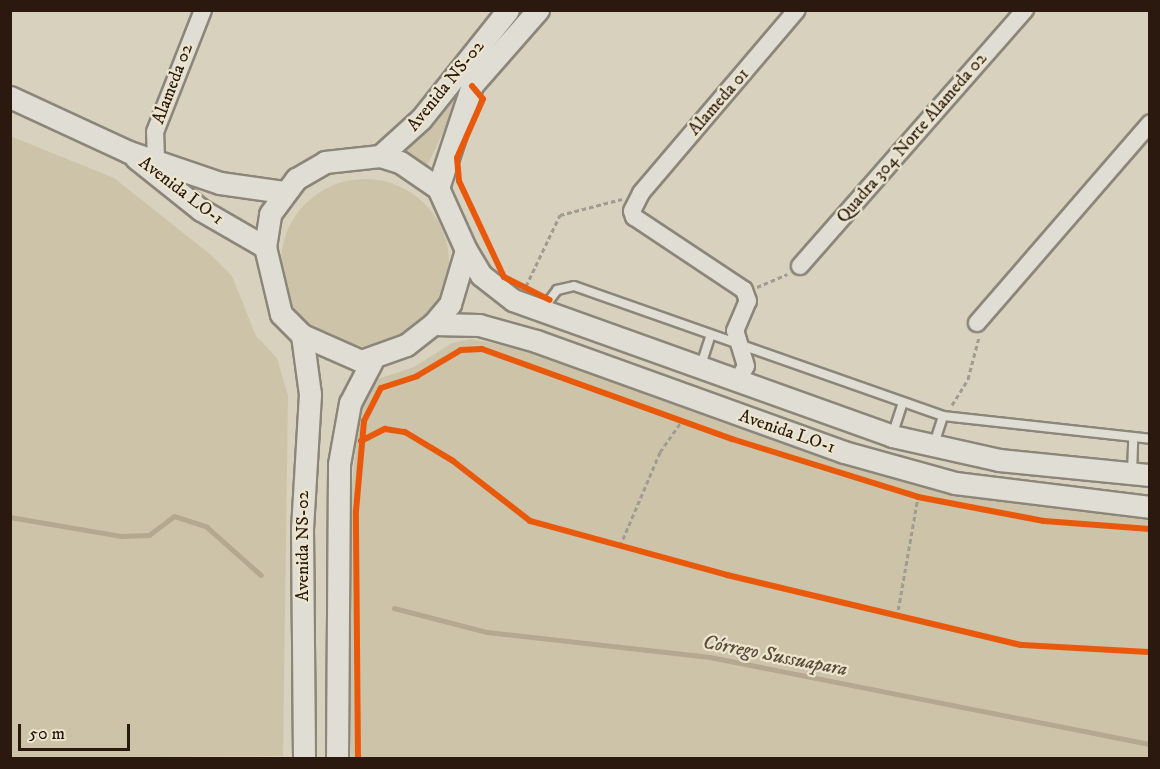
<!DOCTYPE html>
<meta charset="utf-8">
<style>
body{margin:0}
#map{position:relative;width:1160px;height:769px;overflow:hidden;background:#d8d1be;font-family:"IM FELL DW Pica",serif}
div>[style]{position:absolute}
.green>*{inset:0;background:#ccc3a9}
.round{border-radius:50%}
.stream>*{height:4.5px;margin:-2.25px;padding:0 2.25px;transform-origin:2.25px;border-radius:2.25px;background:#b4a890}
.path>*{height:3px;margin-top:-1.5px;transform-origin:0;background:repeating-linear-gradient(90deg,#a09b93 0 4.5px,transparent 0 7.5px)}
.roads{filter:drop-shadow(2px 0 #8c867a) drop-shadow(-2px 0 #8c867a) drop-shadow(0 2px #8c867a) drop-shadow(0 -2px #8c867a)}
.service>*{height:8px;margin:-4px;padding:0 4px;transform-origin:4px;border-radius:4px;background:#e0ded4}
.minor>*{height:16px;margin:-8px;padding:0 8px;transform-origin:8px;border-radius:8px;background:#e0ded4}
.tertiary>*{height:21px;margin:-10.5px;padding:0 10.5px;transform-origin:10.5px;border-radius:10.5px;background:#e0ded4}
.cycleway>*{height:6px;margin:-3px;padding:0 3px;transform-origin:3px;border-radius:3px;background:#e8590c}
span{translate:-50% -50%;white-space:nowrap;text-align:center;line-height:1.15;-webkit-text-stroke:4.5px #ece5ce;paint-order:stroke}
.street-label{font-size:18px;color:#2b190f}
.water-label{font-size:20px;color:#5b4b3b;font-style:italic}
.frame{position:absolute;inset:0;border:12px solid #2b190f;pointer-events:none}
.scale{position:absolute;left:18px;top:724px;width:112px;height:27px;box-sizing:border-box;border:3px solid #2b190f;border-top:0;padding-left:8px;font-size:18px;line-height:21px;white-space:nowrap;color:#2b190f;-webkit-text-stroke:4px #ece5ce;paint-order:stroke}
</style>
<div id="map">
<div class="green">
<i style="clip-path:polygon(515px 11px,527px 11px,467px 82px,427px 166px,397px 150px)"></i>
<i style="clip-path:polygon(10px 136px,114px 178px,211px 255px,232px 276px,256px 336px,277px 358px,288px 396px,283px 756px,11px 758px)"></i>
<i class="round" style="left:281px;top:179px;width:168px;height:168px"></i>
<i style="clip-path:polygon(471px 339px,530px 351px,707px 416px,962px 494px,1149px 514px,1149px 758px,351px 758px,350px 506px,360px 403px,372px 381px,414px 367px,452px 343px)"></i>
</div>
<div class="stream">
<i style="left:10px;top:517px;width:113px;rotate:9.7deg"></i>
<i style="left:121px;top:536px;width:28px;rotate:-2deg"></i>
<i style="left:149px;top:535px;width:31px;rotate:-37deg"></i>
<i style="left:174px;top:516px;width:35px;rotate:18deg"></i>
<i style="left:207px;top:527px;width:72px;rotate:41.6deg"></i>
<i style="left:394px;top:608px;width:96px;rotate:14.5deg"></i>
<i style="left:487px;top:632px;width:224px;rotate:6.4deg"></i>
<i style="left:710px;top:657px;width:449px;rotate:11.2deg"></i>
</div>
<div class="path">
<i style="left:526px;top:286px;width:79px;rotate:-64.4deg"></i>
<i style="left:560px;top:215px;width:64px;rotate:-14.5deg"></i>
<i style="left:757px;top:287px;width:33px;rotate:-23deg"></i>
<i style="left:952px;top:405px;width:31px;rotate:-58deg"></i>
<i style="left:968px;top:379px;width:43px;rotate:-75.3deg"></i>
<i style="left:620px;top:546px;width:102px;rotate:-66.9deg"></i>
<i style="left:660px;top:452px;width:38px;rotate:-55deg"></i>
<i style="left:897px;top:617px;width:122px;rotate:-80.1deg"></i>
</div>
<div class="roads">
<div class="service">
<i style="left:542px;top:310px;width:25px;rotate:-53deg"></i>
<i style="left:557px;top:290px;width:17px;rotate:-13deg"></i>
<i style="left:574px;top:286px;width:391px;rotate:19.4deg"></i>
<i style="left:943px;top:416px;width:208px;rotate:6.3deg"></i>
<i style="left:700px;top:368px;width:33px;rotate:-72deg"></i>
<i style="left:892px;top:436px;width:33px;rotate:-72deg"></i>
<i style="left:934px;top:444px;width:29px;rotate:-72deg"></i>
<i style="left:1132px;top:474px;width:36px;rotate:-88deg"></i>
</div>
<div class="minor">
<i style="left:156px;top:159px;width:27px;rotate:-92deg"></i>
<i style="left:155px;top:132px;width:131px;rotate:-68.5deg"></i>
<i style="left:800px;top:266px;width:341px;rotate:-48.7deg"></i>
<i style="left:977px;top:323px;width:264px;rotate:-49.1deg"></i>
<i style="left:737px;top:382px;width:18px;rotate:-61deg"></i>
<i style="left:746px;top:366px;width:37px;rotate:-107deg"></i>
<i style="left:735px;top:331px;width:33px;rotate:-67deg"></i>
<i style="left:748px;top:301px;width:12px;rotate:-110deg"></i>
<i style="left:744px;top:290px;width:132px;rotate:-146.4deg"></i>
<i style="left:634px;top:217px;width:6px;rotate:-108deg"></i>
<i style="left:632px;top:211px;width:20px;rotate:-63deg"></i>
<i style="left:641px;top:193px;width:240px;rotate:-49.6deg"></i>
</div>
<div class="tertiary">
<i style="left:10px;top:97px;width:131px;rotate:24.8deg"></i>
<i style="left:129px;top:152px;width:96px;rotate:18.8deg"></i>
<i style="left:220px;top:183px;width:64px;rotate:8.1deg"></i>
<i style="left:380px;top:156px;width:21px;rotate:17deg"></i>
<i style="left:400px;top:162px;width:46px;rotate:34.4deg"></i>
<i style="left:438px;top:188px;width:68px;rotate:65.7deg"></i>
<i style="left:466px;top:250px;width:56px;rotate:106.5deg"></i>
<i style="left:450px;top:304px;width:26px;rotate:130deg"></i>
<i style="left:433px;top:324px;width:34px;rotate:142deg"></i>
<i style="left:406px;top:345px;width:48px;rotate:160.4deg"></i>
<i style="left:361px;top:361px;width:64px;rotate:-156.2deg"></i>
<i style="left:302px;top:335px;width:30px;rotate:-135deg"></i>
<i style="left:281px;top:314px;width:69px;rotate:-103.4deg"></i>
<i style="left:265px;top:247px;width:33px;rotate:-81deg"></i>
<i style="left:270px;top:214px;width:44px;rotate:-53.4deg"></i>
<i style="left:296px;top:179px;width:34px;rotate:-30deg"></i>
<i style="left:325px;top:162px;width:55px;rotate:-6.2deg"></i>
<i style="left:380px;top:156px;width:55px;rotate:-42.1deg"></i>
<i style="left:421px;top:119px;width:139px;rotate:-51.4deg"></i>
<i style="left:136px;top:158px;width:83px;rotate:38.7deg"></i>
<i style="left:201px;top:210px;width:74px;rotate:30deg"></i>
<i style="left:438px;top:188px;width:108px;rotate:-71.7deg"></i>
<i style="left:472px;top:85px;width:100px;rotate:-48.7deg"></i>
<i style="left:466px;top:250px;width:29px;rotate:59deg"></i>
<i style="left:481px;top:275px;width:41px;rotate:38deg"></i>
<i style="left:513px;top:300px;width:403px;rotate:19.7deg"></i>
<i style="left:892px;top:436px;width:110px;rotate:12.6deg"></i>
<i style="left:999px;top:460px;width:152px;rotate:5.7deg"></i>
<i style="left:433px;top:324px;width:46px;rotate:1.2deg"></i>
<i style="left:479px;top:325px;width:59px;rotate:15.7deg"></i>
<i style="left:536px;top:341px;width:327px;rotate:19.8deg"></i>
<i style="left:844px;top:452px;width:115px;rotate:15.6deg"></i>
<i style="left:955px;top:483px;width:196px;rotate:7deg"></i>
<i style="left:302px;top:335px;width:60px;rotate:82.3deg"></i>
<i style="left:310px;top:394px;width:134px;rotate:93.4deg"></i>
<i style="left:302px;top:528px;width:230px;rotate:89.5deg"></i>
<i style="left:337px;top:758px;width:294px;rotate:-89.6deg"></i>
<i style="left:339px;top:464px;width:62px;rotate:-79.8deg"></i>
<i style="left:350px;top:403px;width:47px;rotate:-62.4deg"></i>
</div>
</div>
<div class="cycleway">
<i style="left:472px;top:86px;width:17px;rotate:50deg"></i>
<i style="left:483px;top:99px;width:64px;rotate:113.8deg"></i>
<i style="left:457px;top:158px;width:23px;rotate:85deg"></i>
<i style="left:459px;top:181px;width:106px;rotate:64.9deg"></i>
<i style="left:504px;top:277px;width:51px;rotate:26.6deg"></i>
<i style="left:361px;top:441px;width:27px;rotate:-27deg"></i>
<i style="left:385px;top:429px;width:20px;rotate:9deg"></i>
<i style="left:405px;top:432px;width:56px;rotate:31.1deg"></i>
<i style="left:453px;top:461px;width:98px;rotate:37.9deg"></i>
<i style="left:530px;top:521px;width:204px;rotate:15.3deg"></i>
<i style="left:727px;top:575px;width:302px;rotate:13.4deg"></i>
<i style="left:1021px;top:645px;width:129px;rotate:3.1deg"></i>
<i style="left:358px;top:758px;width:247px;rotate:-90.5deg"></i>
<i style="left:356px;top:511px;width:90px;rotate:-84.9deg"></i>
<i style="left:364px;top:421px;width:37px;rotate:-63deg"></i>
<i style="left:381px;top:388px;width:38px;rotate:-18deg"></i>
<i style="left:417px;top:376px;width:51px;rotate:-30.6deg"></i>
<i style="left:461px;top:350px;width:21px;rotate:-3deg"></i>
<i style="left:482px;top:349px;width:266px;rotate:19.8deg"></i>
<i style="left:732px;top:439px;width:195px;rotate:17.3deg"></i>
<i style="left:918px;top:497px;width:128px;rotate:10.8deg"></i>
<i style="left:1044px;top:521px;width:106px;rotate:4.3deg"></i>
</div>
<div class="street-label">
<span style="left:173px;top:84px;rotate:-69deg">Alameda 02</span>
<span style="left:446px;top:86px;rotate:-51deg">Avenida NS-02</span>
<span style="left:719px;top:102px;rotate:-49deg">Alameda 01</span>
<span style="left:912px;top:138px;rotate:-49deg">Quadra 304 Norte Alameda 02</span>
<span style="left:181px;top:191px;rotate:37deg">Avenida LO-1</span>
<span style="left:787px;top:432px;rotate:19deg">Avenida LO-1</span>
<span style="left:303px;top:546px;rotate:-90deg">Avenida NS-02</span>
</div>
<div class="water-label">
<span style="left:775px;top:656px;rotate:11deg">Córrego Sussuapara</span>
</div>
<div class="frame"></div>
<div class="scale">50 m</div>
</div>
